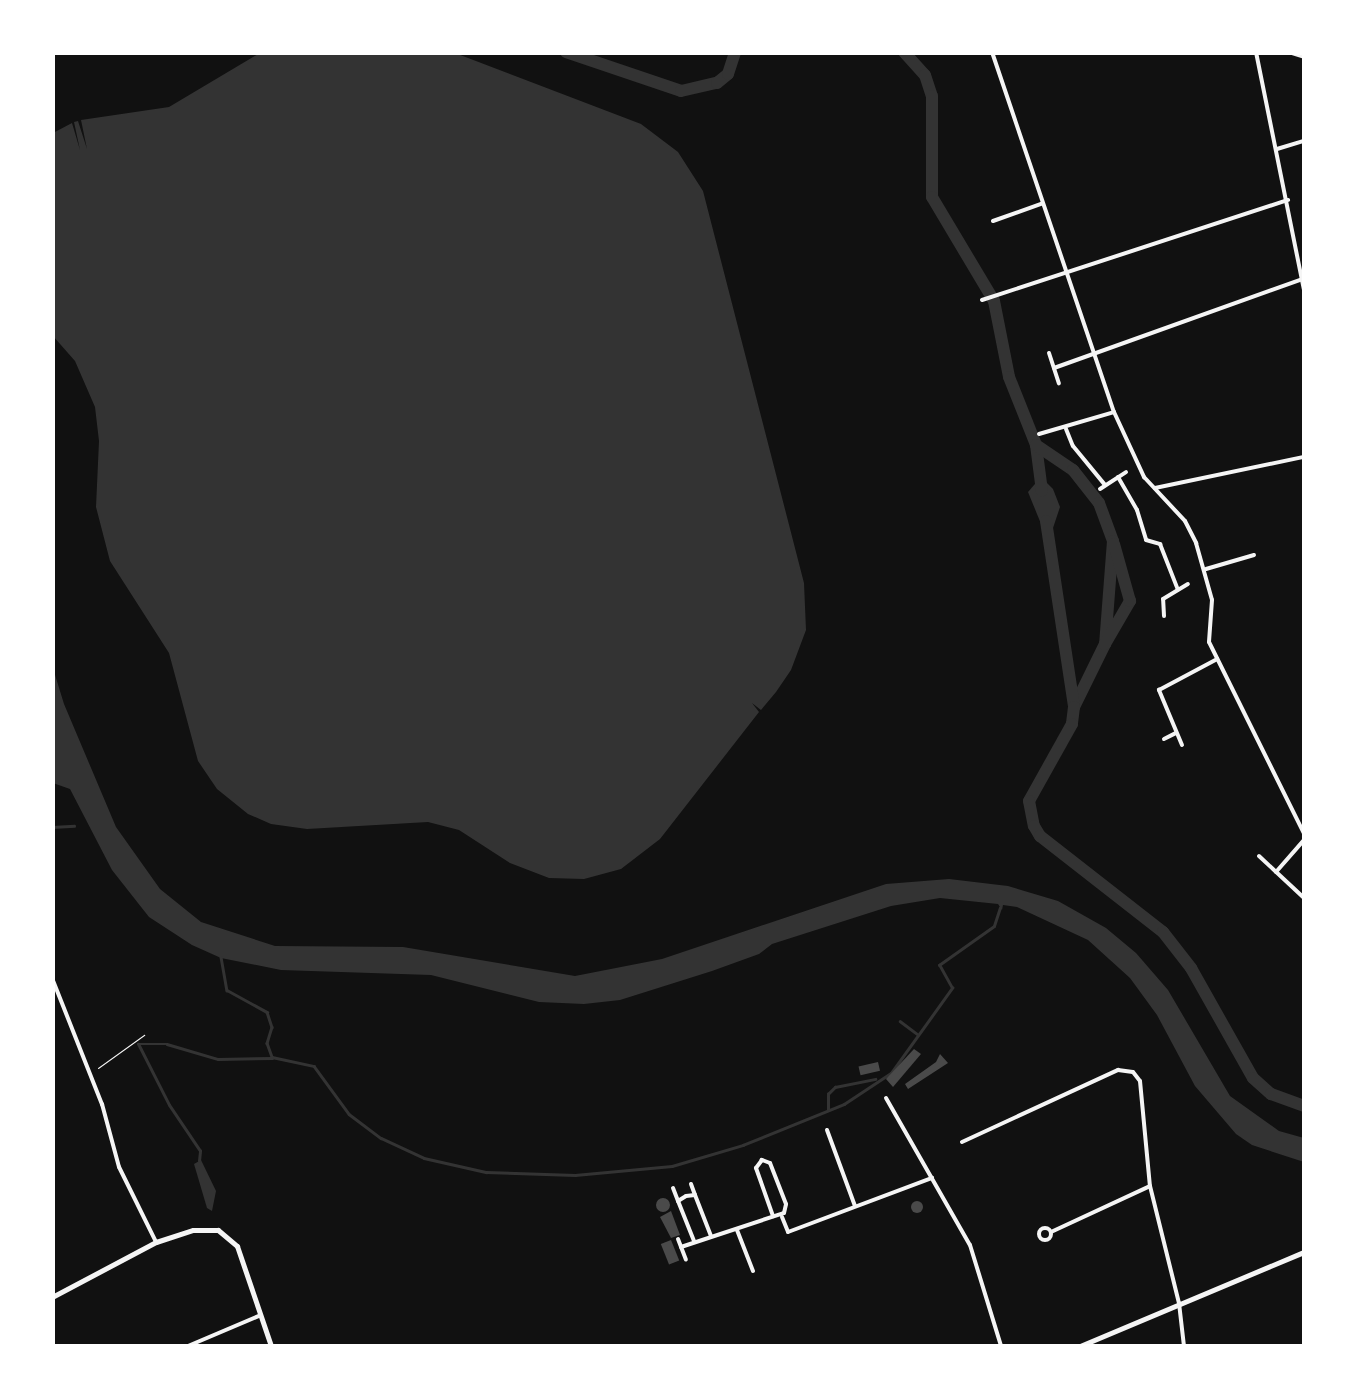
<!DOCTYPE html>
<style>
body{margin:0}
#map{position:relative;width:1357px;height:1399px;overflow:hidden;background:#111;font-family:"PT Serif",serif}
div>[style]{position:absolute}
.water>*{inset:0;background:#333}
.stream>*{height:2.5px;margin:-1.25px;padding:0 1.25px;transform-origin:1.25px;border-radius:1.25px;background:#333}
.river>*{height:12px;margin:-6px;padding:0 6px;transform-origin:6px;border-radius:6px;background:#333}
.building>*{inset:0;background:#4a4a4a;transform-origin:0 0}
.round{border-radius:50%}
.path>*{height:1px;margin:-0.5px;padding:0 0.5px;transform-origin:0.5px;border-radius:0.5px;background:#f5f5f5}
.minor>*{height:4px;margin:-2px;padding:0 2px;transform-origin:2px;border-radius:2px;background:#f5f5f5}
.minor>.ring{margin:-2px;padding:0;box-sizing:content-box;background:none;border:4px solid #f5f5f5;border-radius:50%}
.secondary>*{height:5px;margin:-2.5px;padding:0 2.5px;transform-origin:2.5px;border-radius:2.5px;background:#f5f5f5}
span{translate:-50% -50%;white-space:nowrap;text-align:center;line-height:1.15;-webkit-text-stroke:8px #fff;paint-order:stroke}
.frame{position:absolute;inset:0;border:55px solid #fff;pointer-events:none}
</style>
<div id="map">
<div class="water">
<i style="clip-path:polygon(260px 53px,455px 53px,641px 124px,678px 152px,703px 191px,804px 583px,806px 630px,791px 670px,776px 692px,761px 710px,752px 703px,759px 712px,660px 839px,621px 869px,584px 879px,549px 878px,510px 863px,459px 830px,428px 822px,307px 829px,271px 824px,248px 814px,217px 789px,198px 761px,169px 653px,110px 561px,96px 507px,99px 441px,95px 407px,75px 361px,53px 336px,53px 133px,72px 123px,80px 150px,74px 122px,78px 121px,87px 149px,81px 120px,169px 107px)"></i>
<i style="clip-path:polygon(1041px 477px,1053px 489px,1060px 507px,1051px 534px,1046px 536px,1028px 492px)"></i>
<i style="clip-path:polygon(52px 665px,64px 704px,116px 827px,160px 889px,201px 922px,275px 946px,403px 947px,575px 976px,662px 959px,886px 884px,949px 879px,1008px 886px,1058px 901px,1106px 928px,1136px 953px,1168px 990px,1230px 1096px,1279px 1131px,1304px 1138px,1304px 1162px,1252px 1145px,1236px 1134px,1195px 1086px,1157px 1015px,1130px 978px,1088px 940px,1017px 907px,1003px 905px,1002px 910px,998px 904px,940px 898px,891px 906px,772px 944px,759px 954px,712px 971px,620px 1000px,584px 1004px,539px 1002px,431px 975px,281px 970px,221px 958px,192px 945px,149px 917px,112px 870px,70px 789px,53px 783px)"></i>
<i style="clip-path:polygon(201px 1160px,216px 1191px,212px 1211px,207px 1208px,194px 1164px)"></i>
</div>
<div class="stream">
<i style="left:52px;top:827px;width:22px;rotate:-3deg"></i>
<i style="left:221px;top:957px;width:34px;rotate:80deg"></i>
<i style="left:227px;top:990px;width:46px;rotate:28.8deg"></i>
<i style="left:267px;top:1012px;width:16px;rotate:72deg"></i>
<i style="left:272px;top:1027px;width:17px;rotate:107deg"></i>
<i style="left:267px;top:1043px;width:15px;rotate:70deg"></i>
<i style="left:272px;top:1057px;width:43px;rotate:12.1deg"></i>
<i style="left:314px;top:1066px;width:59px;rotate:53.9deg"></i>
<i style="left:349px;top:1114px;width:40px;rotate:37deg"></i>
<i style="left:381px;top:1138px;width:47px;rotate:24.9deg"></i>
<i style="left:424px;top:1158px;width:64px;rotate:12.7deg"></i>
<i style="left:486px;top:1172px;width:89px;rotate:1.9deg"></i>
<i style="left:575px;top:1175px;width:97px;rotate:-5.3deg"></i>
<i style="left:672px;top:1166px;width:74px;rotate:-16.5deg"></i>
<i style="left:743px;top:1145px;width:109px;rotate:-22.1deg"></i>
<i style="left:844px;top:1104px;width:56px;rotate:-33.4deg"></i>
<i style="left:891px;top:1073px;width:105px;rotate:-54.3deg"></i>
<i style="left:952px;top:988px;width:26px;rotate:-119deg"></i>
<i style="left:939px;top:965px;width:67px;rotate:-35.3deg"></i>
<i style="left:994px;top:926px;width:19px;rotate:-72deg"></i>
<i style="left:900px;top:1021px;width:21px;rotate:37deg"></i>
<i style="left:828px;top:1109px;width:15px;rotate:-90deg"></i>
<i style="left:828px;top:1094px;width:10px;rotate:-45deg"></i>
<i style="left:835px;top:1087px;width:41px;rotate:-11.3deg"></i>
<i style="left:199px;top:1161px;width:10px;rotate:-84deg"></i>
<i style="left:200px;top:1151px;width:55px;rotate:-124deg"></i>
<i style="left:169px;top:1105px;width:68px;rotate:-116.9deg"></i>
<i style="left:138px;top:1044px;width:29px"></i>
<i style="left:167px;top:1044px;width:53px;rotate:16.4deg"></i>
<i style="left:218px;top:1059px;width:54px;rotate:-1.1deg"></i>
</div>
<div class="river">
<i style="left:566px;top:52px;width:121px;rotate:18.7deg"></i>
<i style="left:681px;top:91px;width:37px;rotate:-13deg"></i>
<i style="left:717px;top:83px;width:14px;rotate:-39deg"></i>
<i style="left:728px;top:74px;width:23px;rotate:-72deg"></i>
<i style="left:904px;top:52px;width:31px;rotate:48deg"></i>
<i style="left:925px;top:75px;width:22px;rotate:72deg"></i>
<i style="left:932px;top:96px;width:101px;rotate:90deg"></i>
<i style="left:932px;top:197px;width:121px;rotate:59.2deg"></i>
<i style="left:994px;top:301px;width:77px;rotate:78.8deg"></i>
<i style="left:1009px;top:377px;width:73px;rotate:68.3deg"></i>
<i style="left:1036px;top:445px;width:46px;rotate:82.6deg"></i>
<i style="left:1036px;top:445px;width:45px;rotate:34deg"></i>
<i style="left:1073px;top:470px;width:42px;rotate:51.8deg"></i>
<i style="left:1099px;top:503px;width:40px;rotate:69.8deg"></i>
<i style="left:1113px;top:541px;width:103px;rotate:94.4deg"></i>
<i style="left:1105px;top:644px;width:70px;rotate:116.2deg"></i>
<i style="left:1046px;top:521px;width:188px;rotate:81.4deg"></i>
<i style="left:1074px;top:707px;width:17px;rotate:97deg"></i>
<i style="left:1072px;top:724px;width:88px;rotate:119.2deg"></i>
<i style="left:1029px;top:801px;width:25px;rotate:79deg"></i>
<i style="left:1034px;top:826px;width:12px;rotate:59deg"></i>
<i style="left:1040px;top:836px;width:156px;rotate:38deg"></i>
<i style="left:1163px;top:932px;width:46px;rotate:52.1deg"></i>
<i style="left:1191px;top:968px;width:126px;rotate:60.6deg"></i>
<i style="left:1253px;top:1078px;width:24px;rotate:42deg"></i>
<i style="left:1271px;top:1094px;width:35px;rotate:20deg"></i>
<i style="left:1105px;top:644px;width:50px;rotate:-59.8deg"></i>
<i style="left:1130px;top:601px;width:59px;rotate:-105.7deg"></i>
</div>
<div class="building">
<i style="clip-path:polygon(914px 1049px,921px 1054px,893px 1087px,886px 1079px)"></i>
<i style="clip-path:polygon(940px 1054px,948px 1063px,908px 1089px,905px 1084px,936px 1062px)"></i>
<i style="left:878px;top:1062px;width:9px;height:20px;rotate:77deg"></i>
<i class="round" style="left:656px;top:1198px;width:14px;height:14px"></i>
<i class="round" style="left:911px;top:1201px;width:12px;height:12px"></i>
<i style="clip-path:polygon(671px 1211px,680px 1235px,671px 1238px,660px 1217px)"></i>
<i style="left:671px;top:1240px;width:22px;height:11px;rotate:68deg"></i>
</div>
<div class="path">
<i style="left:98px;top:1068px;width:57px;rotate:-35.7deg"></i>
</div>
<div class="minor">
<i style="left:992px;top:52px;width:380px;rotate:71.3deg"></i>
<i style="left:1114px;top:412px;width:72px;rotate:65.2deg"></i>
<i style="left:1144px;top:477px;width:60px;rotate:47deg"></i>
<i style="left:1185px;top:521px;width:25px;rotate:63deg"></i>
<i style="left:1196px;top:543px;width:59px;rotate:74.3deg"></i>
<i style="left:1212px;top:600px;width:42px;rotate:94.1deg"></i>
<i style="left:1209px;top:642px;width:213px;rotate:63.6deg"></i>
<i style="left:1256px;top:52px;width:242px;rotate:78.6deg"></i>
<i style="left:1289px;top:52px;width:16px;rotate:18deg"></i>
<i style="left:1277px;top:149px;width:28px;rotate:-17deg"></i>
<i style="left:993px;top:221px;width:51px;rotate:-19.5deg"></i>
<i style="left:982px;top:300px;width:322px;rotate:-18.1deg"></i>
<i style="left:1049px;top:353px;width:32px;rotate:72deg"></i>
<i style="left:1054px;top:368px;width:263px;rotate:-19.7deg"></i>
<i style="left:1066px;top:429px;width:18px;rotate:68deg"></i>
<i style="left:1073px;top:446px;width:50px;rotate:50.6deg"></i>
<i style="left:1039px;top:434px;width:78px;rotate:-16.3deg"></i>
<i style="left:1118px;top:477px;width:38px;rotate:60deg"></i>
<i style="left:1137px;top:510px;width:31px;rotate:73deg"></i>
<i style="left:1146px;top:540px;width:15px;rotate:16deg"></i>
<i style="left:1160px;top:544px;width:49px;rotate:68.6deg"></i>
<i style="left:1155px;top:488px;width:152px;rotate:-11.8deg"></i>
<i style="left:1100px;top:489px;width:31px;rotate:-33deg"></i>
<i style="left:1206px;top:569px;width:50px;rotate:-16.3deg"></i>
<i style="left:1164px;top:616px;width:17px;rotate:-93deg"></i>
<i style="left:1163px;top:599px;width:29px;rotate:-31deg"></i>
<i style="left:1164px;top:739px;width:13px;rotate:-27deg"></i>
<i style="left:1182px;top:745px;width:60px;rotate:-112.7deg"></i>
<i style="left:1159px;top:690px;width:66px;rotate:-28.1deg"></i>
<i style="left:1259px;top:856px;width:62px;rotate:43deg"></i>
<i style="left:1276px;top:872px;width:43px;rotate:-48.8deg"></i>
<i style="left:52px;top:978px;width:136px;rotate:68.4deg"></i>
<i style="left:102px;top:1104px;width:65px;rotate:74.9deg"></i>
<i style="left:119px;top:1167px;width:84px;rotate:63.7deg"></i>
<i style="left:886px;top:1098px;width:169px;rotate:60.3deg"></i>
<i style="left:970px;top:1245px;width:106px;rotate:72.9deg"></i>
<i style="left:827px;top:1130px;width:81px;rotate:69.8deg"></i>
<i style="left:962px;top:1142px;width:172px;rotate:-24.8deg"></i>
<i style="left:1118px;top:1070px;width:15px;rotate:8deg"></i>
<i style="left:1133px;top:1072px;width:11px;rotate:52deg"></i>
<i style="left:1140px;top:1081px;width:105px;rotate:84.6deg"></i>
<i style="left:1150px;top:1186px;width:121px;rotate:76.1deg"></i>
<i style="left:1179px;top:1303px;width:43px;rotate:83.4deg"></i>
<i style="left:691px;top:1184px;width:12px;rotate:70deg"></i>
<i style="left:673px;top:1188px;width:14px;rotate:69deg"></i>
<i style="left:782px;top:1217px;width:16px;rotate:68deg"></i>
<i style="left:788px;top:1232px;width:154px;rotate:-20.6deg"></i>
<i class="ring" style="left:1039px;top:1228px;width:8px;height:8px"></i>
<i style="left:737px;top:1230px;width:44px;rotate:68.7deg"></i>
<i style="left:1051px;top:1232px;width:109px;rotate:-24.9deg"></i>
<i style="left:678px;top:1239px;width:22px;rotate:69deg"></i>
<i style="left:694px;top:1241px;width:43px;rotate:-111.8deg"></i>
<i style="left:678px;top:1201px;width:9px;rotate:-32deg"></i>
<i style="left:686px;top:1196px;width:9px;rotate:-6deg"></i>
<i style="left:695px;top:1195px;width:44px;rotate:68.7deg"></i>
<i style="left:681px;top:1247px;width:108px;rotate:-18.3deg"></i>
<i style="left:784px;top:1213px;width:9px;rotate:-77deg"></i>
<i style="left:786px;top:1204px;width:44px;rotate:-111.3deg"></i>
<i style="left:770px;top:1163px;width:9px;rotate:-159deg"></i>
<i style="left:762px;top:1160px;width:10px;rotate:127deg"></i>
<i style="left:756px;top:1168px;width:51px;rotate:70.5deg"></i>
<i style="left:188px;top:1346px;width:79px;rotate:-23deg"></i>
</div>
<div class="secondary">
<i style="left:52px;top:1297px;width:118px;rotate:-27.9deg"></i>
<i style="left:156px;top:1242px;width:39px;rotate:-18deg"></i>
<i style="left:193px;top:1230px;width:25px"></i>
<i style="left:218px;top:1230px;width:25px;rotate:40deg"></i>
<i style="left:237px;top:1246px;width:106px;rotate:71.2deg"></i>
<i style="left:1080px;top:1346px;width:243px;rotate:-22.8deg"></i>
</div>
<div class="frame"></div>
</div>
